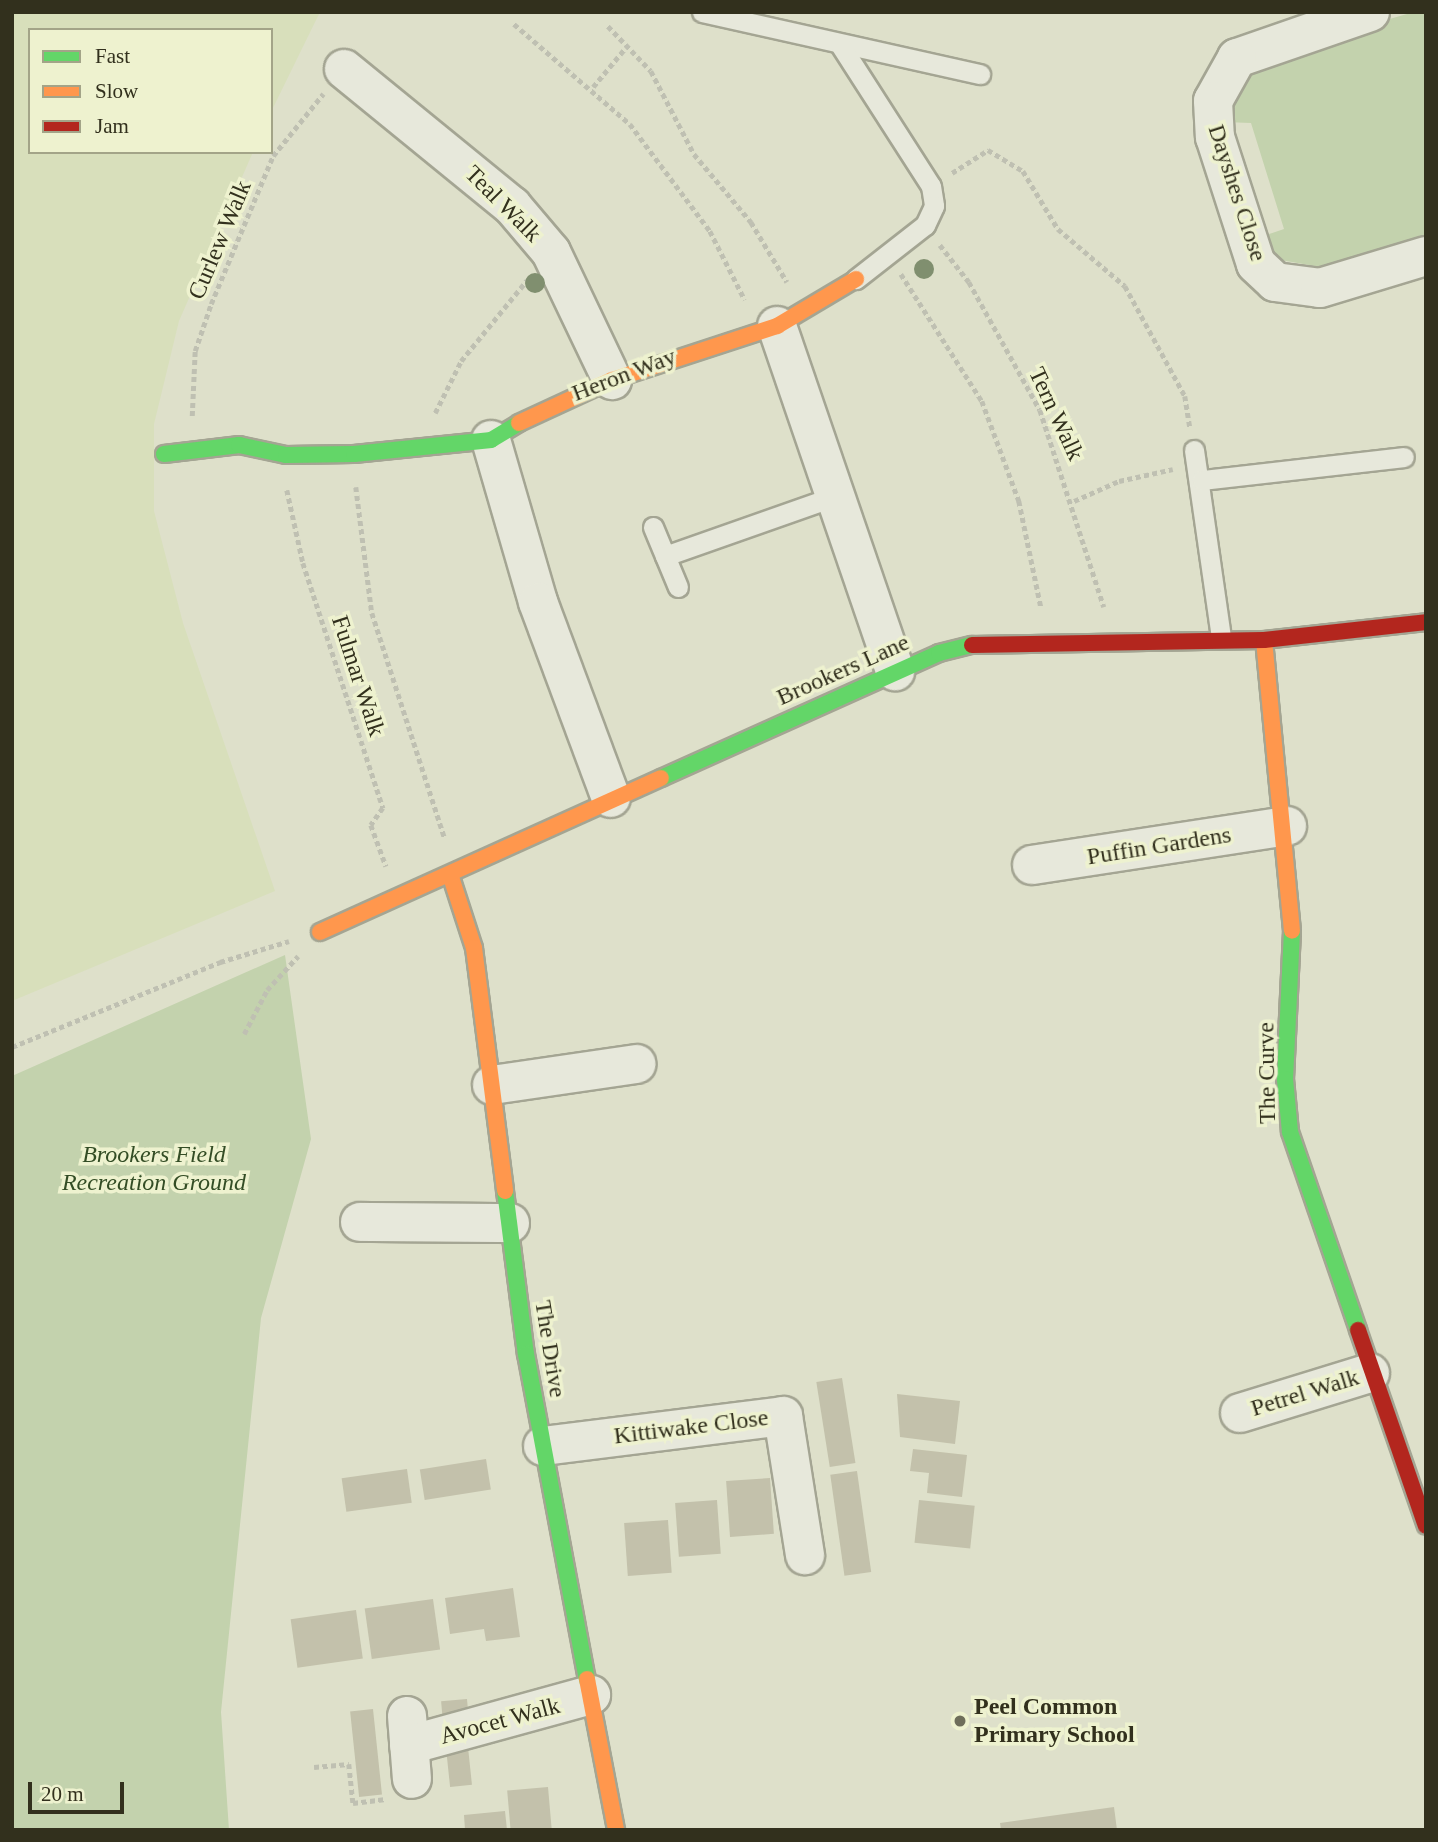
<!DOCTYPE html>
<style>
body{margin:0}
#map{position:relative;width:1438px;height:1842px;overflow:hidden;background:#dee0ca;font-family:Georgia,serif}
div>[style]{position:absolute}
.farmland>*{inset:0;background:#d8dfbb}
.green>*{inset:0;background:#c3d2ad}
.building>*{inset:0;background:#c3c1ab;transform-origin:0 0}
.path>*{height:4.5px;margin-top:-2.25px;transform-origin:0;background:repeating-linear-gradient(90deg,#bfc0b2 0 5px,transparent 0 8.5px)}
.roads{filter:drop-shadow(2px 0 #a4a593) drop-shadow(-2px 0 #a4a593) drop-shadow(0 2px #a4a593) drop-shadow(0 -2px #a4a593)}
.lane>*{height:19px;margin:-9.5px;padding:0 9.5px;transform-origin:9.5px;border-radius:9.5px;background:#e7e8db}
.street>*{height:38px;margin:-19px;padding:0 19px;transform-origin:19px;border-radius:19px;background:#e7e8db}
.fast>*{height:16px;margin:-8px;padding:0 8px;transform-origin:8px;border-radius:8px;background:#63d668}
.slow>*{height:16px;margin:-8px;padding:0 8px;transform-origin:8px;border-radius:8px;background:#ff974d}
.jam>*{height:16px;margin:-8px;padding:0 8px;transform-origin:8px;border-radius:8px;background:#b3261e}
.trees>*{width:20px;height:20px;margin:-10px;border-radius:50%;background:#808f6f}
.dots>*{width:19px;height:19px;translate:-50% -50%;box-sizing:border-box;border:4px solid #eef2cf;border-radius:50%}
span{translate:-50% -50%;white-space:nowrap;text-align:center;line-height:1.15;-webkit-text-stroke:7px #eef2cf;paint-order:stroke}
.street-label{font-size:24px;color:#32301d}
.park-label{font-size:24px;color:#334d25;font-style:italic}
.poi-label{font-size:24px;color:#32301d;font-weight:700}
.left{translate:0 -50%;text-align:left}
.frame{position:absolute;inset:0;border:14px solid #32301d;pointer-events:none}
.legend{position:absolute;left:28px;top:28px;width:245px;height:126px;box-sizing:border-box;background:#eef2cf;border:2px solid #a3a488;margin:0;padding:9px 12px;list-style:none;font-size:21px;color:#32301d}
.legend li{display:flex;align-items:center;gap:14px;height:35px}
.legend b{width:35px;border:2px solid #a3a488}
.scale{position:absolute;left:28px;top:1782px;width:96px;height:32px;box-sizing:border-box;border:4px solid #32301d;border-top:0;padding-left:9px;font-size:21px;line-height:24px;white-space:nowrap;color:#32301d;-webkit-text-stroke:5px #eef2cf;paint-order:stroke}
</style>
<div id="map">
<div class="farmland">
<i style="clip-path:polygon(12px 12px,320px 12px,271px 112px,271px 30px,30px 30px,30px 152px,253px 152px,179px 321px,154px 424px,154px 511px,183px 623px,275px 891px,12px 1001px)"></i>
</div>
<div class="green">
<i style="clip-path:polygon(1414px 12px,1426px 12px,1426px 242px,1326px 268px,1275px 259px,1260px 237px,1284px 229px,1251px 123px,1224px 122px,1242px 72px,1292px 47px)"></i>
<i style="clip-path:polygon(285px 955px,311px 1139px,261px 1318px,221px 1712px,229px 1830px,12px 1830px,12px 1076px)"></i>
</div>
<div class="building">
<i style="left:842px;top:1378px;width:86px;height:26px;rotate:81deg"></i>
<i style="clip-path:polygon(897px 1394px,960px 1401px,955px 1444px,900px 1437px)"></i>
<i style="clip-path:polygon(913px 1449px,967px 1455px,962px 1497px,927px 1493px,929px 1473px,910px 1471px)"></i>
<i style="left:486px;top:1459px;width:31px;height:67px;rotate:81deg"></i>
<i style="left:407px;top:1469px;width:34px;height:66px;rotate:82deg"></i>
<i style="left:857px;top:1471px;width:102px;height:27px;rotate:82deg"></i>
<i style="left:770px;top:1478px;width:56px;height:44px;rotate:86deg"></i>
<i style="left:717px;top:1500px;width:54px;height:42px;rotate:86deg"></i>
<i style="left:919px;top:1500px;width:56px;height:43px;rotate:6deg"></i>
<i style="left:668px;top:1520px;width:53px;height:44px;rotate:86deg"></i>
<i style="clip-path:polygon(513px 1588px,520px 1637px,486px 1641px,484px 1629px,450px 1634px,445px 1598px)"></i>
<i style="left:433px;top:1599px;width:51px;height:69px;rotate:82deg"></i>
<i style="left:356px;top:1610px;width:49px;height:66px;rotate:82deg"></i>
<i style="left:467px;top:1699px;width:23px;height:26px;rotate:85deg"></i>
<i style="left:373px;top:1709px;width:86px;height:23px;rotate:84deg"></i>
<i style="left:468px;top:1747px;width:38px;height:22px;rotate:84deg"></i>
<i style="left:548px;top:1787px;width:43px;height:41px;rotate:85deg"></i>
<i style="clip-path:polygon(1114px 1807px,1117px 1830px,1001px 1830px,1000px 1823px)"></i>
<i style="clip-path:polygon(505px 1811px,507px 1830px,465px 1830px,464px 1815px)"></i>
</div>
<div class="path">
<i style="left:514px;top:24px;width:153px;rotate:40.8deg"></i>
<i style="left:630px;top:124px;width:134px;rotate:53.2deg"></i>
<i style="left:710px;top:231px;width:77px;rotate:63.1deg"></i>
<i style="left:608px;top:26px;width:62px;rotate:46.3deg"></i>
<i style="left:651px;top:71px;width:93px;rotate:62.6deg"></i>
<i style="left:694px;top:154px;width:89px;rotate:50deg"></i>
<i style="left:751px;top:222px;width:70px;rotate:59deg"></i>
<i style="left:593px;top:87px;width:53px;rotate:-50.3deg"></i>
<i style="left:952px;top:173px;width:43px;rotate:-32.6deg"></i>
<i style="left:988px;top:150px;width:41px;rotate:31deg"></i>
<i style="left:1023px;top:171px;width:68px;rotate:58.9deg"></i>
<i style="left:1058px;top:229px;width:88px;rotate:40.4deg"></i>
<i style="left:1125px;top:286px;width:125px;rotate:61.4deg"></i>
<i style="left:1185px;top:396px;width:32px;rotate:81deg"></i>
<i style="left:940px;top:245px;width:47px;rotate:51.9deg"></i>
<i style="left:969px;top:282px;width:146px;rotate:61deg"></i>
<i style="left:1040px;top:410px;width:207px;rotate:72deg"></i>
<i style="left:901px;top:274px;width:151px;rotate:57.5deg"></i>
<i style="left:982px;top:401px;width:107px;rotate:69.7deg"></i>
<i style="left:1019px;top:501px;width:108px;rotate:78.3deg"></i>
<i style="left:435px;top:413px;width:58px;rotate:-63.4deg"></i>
<i style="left:461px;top:361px;width:104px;rotate:-50.8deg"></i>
<i style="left:192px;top:416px;width:65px;rotate:-87.4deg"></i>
<i style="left:195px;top:351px;width:50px;rotate:-71.2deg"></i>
<i style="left:211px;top:304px;width:160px;rotate:-67.3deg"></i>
<i style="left:273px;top:156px;width:80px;rotate:-51.1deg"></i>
<i style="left:356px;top:487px;width:127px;rotate:82.8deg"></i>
<i style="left:372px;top:613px;width:237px;rotate:72.1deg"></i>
<i style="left:287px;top:490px;width:75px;rotate:77.6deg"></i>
<i style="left:303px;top:563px;width:258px;rotate:71.9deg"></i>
<i style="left:383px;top:808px;width:21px;rotate:125deg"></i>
<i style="left:371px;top:825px;width:44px;rotate:69.9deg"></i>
<i style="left:1074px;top:501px;width:49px;rotate:-24deg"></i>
<i style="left:1119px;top:481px;width:55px;rotate:-12.5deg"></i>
<i style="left:244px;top:1034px;width:50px;rotate:-62.4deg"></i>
<i style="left:267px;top:990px;width:46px;rotate:-47.6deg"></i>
<i style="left:12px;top:1047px;width:225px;rotate:-22.2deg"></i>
<i style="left:220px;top:962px;width:72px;rotate:-16.9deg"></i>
<i style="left:314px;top:1767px;width:35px;rotate:-5deg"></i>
<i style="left:349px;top:1764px;width:39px;rotate:84deg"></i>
<i style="left:353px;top:1803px;width:33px;rotate:-7deg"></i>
</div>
<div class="roads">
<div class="lane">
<i style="left:702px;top:12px;width:285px;rotate:12.6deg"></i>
<i style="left:841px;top:46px;width:166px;rotate:57.3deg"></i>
<i style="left:931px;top:186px;width:20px;rotate:81deg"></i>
<i style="left:934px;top:206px;width:21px;rotate:115deg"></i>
<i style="left:925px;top:225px;width:88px;rotate:142deg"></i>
<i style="left:1194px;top:450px;width:189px;rotate:81.8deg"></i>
<i style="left:1202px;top:480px;width:203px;rotate:-6.5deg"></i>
<i style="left:653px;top:527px;width:65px;rotate:67.4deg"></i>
<i style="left:665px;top:556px;width:180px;rotate:-19.4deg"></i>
</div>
<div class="street">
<i style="left:1370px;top:12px;width:141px;rotate:160.9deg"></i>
<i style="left:1237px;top:58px;width:49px;rotate:119.2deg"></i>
<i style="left:1213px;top:101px;width:36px;rotate:87deg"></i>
<i style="left:1215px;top:137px;width:133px;rotate:72.1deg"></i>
<i style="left:1256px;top:264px;width:26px;rotate:43deg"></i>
<i style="left:1275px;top:282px;width:45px;rotate:7.6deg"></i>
<i style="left:1320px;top:288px;width:111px;rotate:-16.8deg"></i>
<i style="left:344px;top:69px;width:217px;rotate:39.2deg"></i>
<i style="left:512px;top:206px;width:60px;rotate:49.7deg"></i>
<i style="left:551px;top:252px;width:142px;rotate:64.5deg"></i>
<i style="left:777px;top:326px;width:365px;rotate:71.1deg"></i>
<i style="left:491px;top:440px;width:169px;rotate:73.8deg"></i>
<i style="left:538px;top:602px;width:209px;rotate:69.6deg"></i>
<i style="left:1032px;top:865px;width:258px;rotate:-8.7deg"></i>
<i style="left:492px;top:1085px;width:146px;rotate:-8.3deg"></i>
<i style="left:360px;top:1222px;width:150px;rotate:0.4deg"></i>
<i style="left:1240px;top:1413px;width:136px;rotate:-17.1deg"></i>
<i style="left:543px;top:1446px;width:242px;rotate:-7.1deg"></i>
<i style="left:783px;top:1416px;width:141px;rotate:81deg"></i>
<i style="left:407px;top:1716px;width:63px;rotate:85.5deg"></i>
<i style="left:409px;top:1745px;width:189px;rotate:-15.4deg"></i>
</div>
<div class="fast">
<i style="left:164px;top:454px;width:76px;rotate:-6.8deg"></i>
<i style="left:239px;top:445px;width:48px;rotate:12deg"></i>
<i style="left:286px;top:455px;width:68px;rotate:-0.8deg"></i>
<i style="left:354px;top:454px;width:138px;rotate:-5.8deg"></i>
<i style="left:491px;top:440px;width:33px;rotate:-31deg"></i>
<i style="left:661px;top:778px;width:305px;rotate:-24.2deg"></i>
<i style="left:939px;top:653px;width:34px;rotate:-14deg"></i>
<i style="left:1292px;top:931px;width:148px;rotate:92.7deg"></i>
<i style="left:1285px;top:1079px;width:53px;rotate:84.6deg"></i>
<i style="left:1290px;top:1132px;width:209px;rotate:71deg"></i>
<i style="left:505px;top:1191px;width:164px;rotate:82.7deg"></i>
<i style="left:526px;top:1354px;width:331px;rotate:79.4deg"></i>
</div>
<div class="slow">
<i style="left:519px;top:423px;width:102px;rotate:-24.8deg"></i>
<i style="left:612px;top:380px;width:174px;rotate:-18.1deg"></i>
<i style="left:777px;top:326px;width:92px;rotate:-30.7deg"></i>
<i style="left:1264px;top:640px;width:292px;rotate:84.5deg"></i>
<i style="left:450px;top:874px;width:78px;rotate:72deg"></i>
<i style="left:474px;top:948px;width:245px;rotate:82.7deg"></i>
<i style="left:320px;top:932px;width:374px;rotate:-24.3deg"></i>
<i style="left:587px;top:1679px;width:154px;rotate:79.1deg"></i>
</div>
<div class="jam">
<i style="left:972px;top:645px;width:292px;rotate:-1deg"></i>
<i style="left:1264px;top:640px;width:163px;rotate:-6.3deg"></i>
<i style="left:1358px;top:1330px;width:207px;rotate:70.9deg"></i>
</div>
</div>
<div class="trees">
<i style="left:924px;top:269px"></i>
<i style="left:535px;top:283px"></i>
</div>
<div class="dots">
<i style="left:960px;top:1721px;background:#6e6e5a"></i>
</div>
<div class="street-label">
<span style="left:1237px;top:193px;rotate:72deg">Dayshes Close</span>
<span style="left:503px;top:204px;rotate:45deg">Teal Walk</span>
<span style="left:220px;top:240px;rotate:-67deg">Curlew Walk</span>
<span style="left:624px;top:375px;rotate:-21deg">Heron Way</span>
<span style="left:1056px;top:414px;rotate:65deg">Tern Walk</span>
<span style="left:843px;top:670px;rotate:-24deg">Brookers Lane</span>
<span style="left:358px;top:676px;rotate:72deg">Fulmar Walk</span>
<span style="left:1159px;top:846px;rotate:-9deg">Puffin Gardens</span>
<span style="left:1267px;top:1073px;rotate:-91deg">The Curve</span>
<span style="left:550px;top:1349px;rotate:81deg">The Drive</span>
<span style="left:1305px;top:1393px;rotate:-17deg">Petrel Walk</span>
<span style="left:691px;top:1427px;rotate:-7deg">Kittiwake Close</span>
<span style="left:500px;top:1721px;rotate:-15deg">Avocet Walk</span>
</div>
<div class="park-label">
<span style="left:154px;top:1169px">Brookers Field<br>Recreation Ground</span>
</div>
<div class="poi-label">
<span class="left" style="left:974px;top:1721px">Peel Common<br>Primary School</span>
</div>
<div class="frame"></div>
<ul class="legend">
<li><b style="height:9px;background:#63d668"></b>Fast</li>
<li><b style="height:9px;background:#ff974d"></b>Slow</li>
<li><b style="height:9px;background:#b3261e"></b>Jam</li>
</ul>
<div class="scale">20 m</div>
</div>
